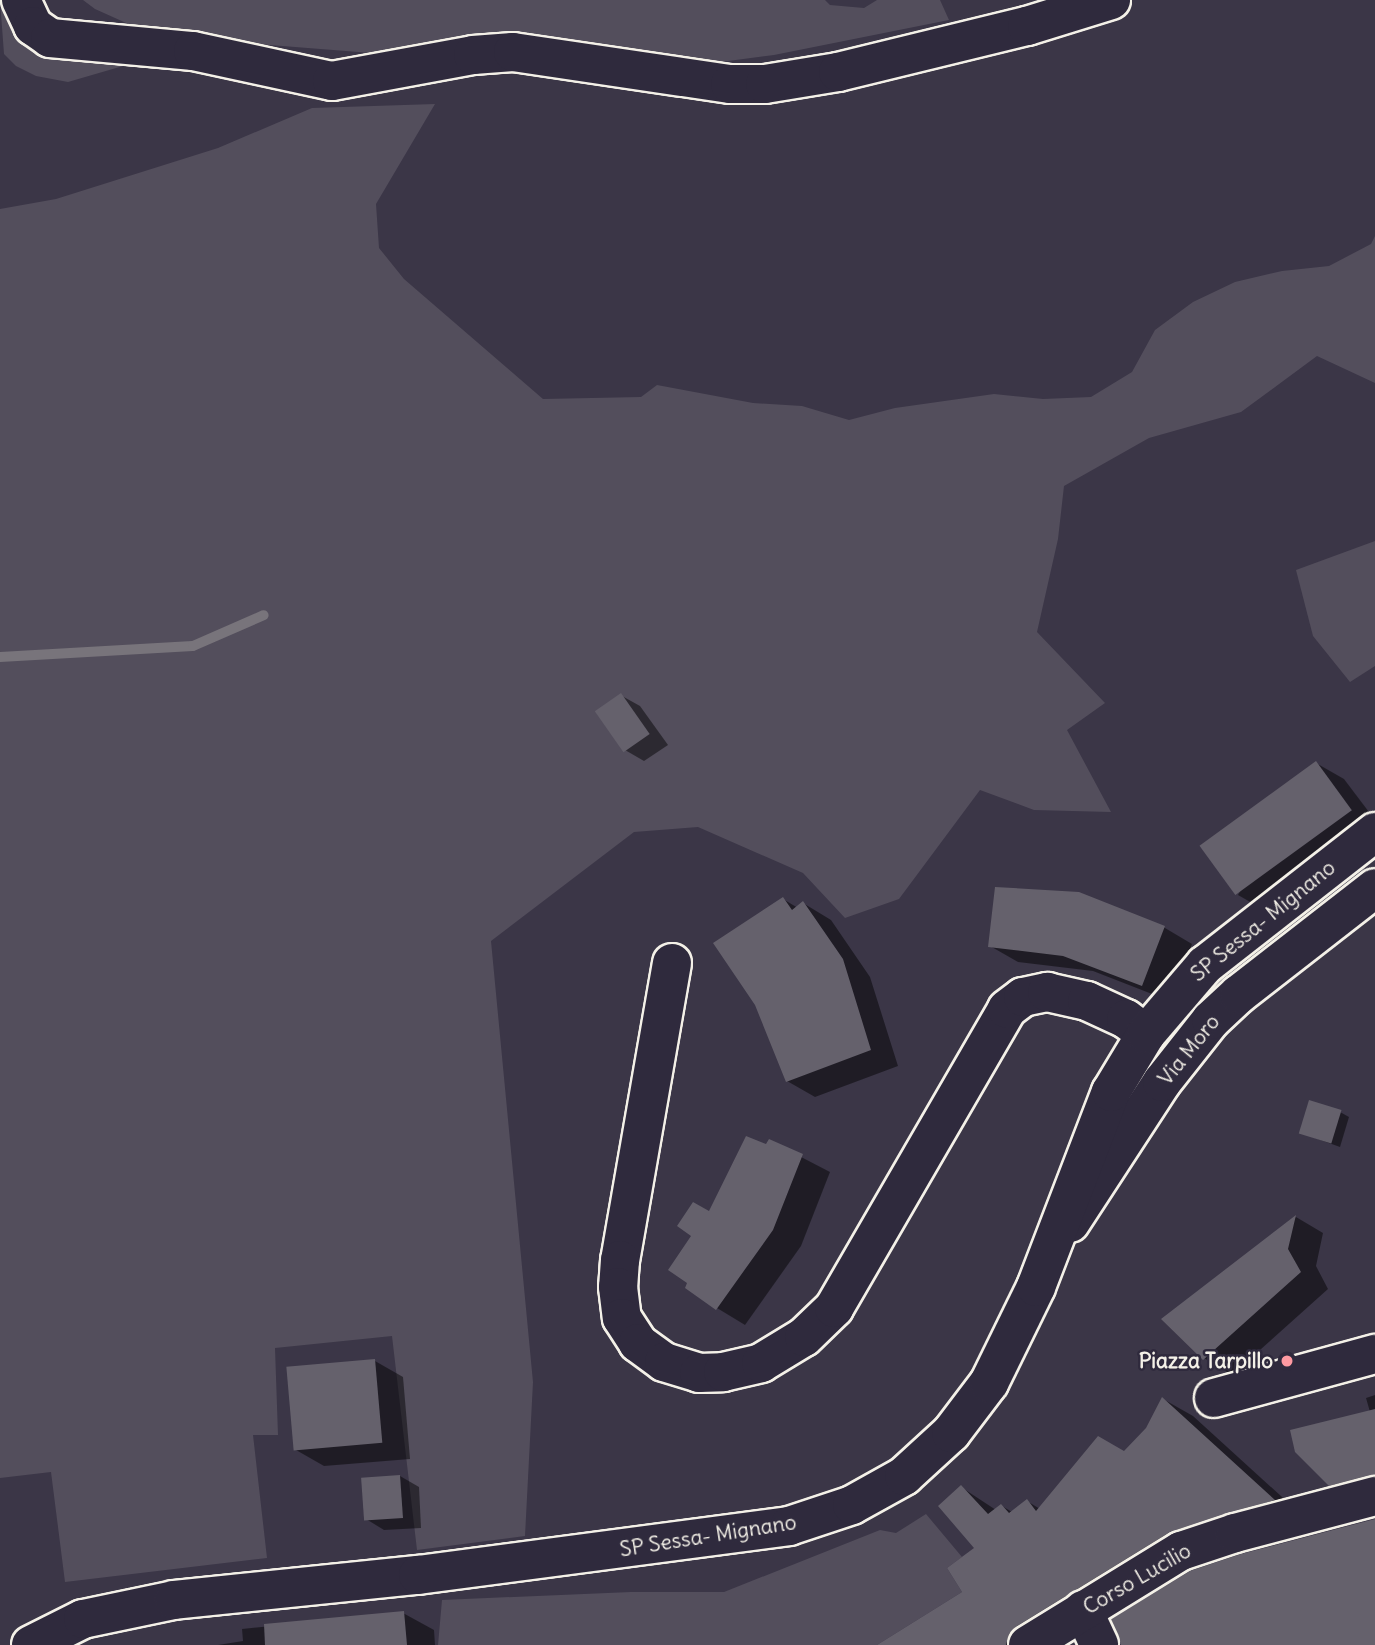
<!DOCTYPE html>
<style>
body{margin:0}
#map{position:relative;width:1375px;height:1645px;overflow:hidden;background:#3b3647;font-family:Delius,sans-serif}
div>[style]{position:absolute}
.green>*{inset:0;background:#534e5c}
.shadow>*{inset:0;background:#0007}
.stream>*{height:10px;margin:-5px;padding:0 5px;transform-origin:5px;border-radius:5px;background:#78747b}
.building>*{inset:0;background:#65616c;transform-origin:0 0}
.roads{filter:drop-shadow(2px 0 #f4f1e8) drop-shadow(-2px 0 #f4f1e8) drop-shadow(0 2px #f4f1e8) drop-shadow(0 -2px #f4f1e8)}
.street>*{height:38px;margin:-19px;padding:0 19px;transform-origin:19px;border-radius:19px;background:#2f2a3d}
.secondary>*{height:38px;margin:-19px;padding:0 19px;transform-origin:19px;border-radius:19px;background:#2f2a3d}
.dots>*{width:19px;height:19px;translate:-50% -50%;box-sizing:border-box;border:4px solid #2f2a3d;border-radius:50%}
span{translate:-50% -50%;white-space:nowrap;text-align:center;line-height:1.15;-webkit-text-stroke:5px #2f2a3d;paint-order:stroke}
.street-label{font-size:21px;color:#f4f1e8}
.poi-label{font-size:21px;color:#f4f1e8;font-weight:700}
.right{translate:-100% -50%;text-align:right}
</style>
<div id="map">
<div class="green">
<i style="clip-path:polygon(0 0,12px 0,36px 42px,123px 66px,68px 82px,36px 76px,16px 66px,4px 54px)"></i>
<i style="clip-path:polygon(83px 0,825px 0,830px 5px,864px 8px,877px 0,940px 0,949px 20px,774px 55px,698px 65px,609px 45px,515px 31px,371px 53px,219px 41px,144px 31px,95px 9px)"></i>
<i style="clip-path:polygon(435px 104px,376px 204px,379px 248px,404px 279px,543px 399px,641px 397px,657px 385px,753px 403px,802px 406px,849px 420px,895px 408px,994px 394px,1043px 399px,1091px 397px,1132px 372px,1155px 330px,1193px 302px,1235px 282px,1282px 271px,1329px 266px,1371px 244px,1375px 236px,1375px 383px,1317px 356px,1241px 412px,1149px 438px,1064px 486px,1058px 539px,1037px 632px,1105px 703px,1067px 730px,1111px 812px,1034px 810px,980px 790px,899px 899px,845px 918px,803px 873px,698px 827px,634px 832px,491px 941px,533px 1382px,525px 1536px,417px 1550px,392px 1336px,275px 1348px,278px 1435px,253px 1435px,267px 1558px,65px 1582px,51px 1472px,0 1478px,0 209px,56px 199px,218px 148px,312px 108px)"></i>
<i style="clip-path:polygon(1375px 541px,1375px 666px,1350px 682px,1313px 636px,1296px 570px)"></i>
<i style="clip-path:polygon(926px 1514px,962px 1557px,947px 1568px,962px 1592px,877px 1645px,438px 1645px,442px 1600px,631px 1592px,724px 1592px,880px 1530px,896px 1533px)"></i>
</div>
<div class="shadow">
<i style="clip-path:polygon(622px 696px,640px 706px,668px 745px,644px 761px,625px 750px)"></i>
<i style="clip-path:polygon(1316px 763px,1344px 779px,1375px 820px,1266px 911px,1238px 895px)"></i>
<i style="clip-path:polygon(1079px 894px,1165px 928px,1192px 944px,1170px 1001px,1093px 971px,1018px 962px,990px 946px)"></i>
<i style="clip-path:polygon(783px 899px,798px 908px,803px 903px,831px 920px,870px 977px,898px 1066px,815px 1097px,787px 1081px)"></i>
<i style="clip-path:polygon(1340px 1112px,1349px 1117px,1340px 1147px,1301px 1133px)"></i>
<i style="clip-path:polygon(778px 1145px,830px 1172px,801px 1246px,745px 1325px,717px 1308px,710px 1214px,766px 1146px)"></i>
<i style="clip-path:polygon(1296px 1217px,1323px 1233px,1316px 1266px,1328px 1289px,1232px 1375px,1204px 1358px,1164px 1319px)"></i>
<i style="clip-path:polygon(375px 1361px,403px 1377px,410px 1459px,324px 1466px,296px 1450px)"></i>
<i style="clip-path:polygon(1375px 1395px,1375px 1493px,1355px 1499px,1330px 1484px,1370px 1412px,1366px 1398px)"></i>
<i style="clip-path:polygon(1163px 1399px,1193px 1416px,1304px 1517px,1201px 1549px,1046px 1645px,881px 1645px,964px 1593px,977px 1549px,961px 1487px,996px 1510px,1002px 1506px,1012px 1512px,1027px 1501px,1040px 1509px,1125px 1453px,1147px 1429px)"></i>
<i style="clip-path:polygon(400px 1476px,419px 1487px,421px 1528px,384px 1530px,366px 1519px)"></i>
<i style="clip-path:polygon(403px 1613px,434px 1630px,435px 1645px,218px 1645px,243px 1641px,242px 1629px)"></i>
</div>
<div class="stream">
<i style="left:0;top:657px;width:193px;rotate:-3.3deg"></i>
<i style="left:193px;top:646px;width:77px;rotate:-23.6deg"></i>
</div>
<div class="building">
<i style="left:621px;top:693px;width:50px;height:32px;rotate:55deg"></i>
<i style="left:1316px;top:761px;width:61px;height:144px;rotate:54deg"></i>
<i style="clip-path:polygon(995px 887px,1079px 892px,1165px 926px,1142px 986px,1063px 956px,988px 947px)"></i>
<i style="clip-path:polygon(783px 897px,792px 910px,803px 901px,843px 959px,871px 1050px,786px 1082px,755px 1005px,713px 943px)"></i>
<i style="left:1309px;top:1100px;width:34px;height:35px;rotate:17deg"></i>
<i style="clip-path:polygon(746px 1136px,766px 1144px,769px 1139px,803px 1154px,773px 1230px,716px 1310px,685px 1288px,687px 1283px,668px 1270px,691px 1236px,677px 1226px,693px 1202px,709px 1211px)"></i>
<i style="clip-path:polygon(1296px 1215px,1288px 1249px,1301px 1272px,1203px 1360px,1161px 1319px)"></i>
<i style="left:375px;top:1359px;width:84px;height:89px;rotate:85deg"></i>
<i style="clip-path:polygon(1162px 1397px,1275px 1500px,1170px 1532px,1017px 1626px,1009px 1634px,1006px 1645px,877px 1645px,962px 1592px,947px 1568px,974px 1548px,938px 1506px,961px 1485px,988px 1514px,1001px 1504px,1009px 1513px,1027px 1499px,1036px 1511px,1098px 1436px,1124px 1451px,1146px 1428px)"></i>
<i style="clip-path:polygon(1375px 1409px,1375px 1475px,1329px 1486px,1295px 1452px,1290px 1430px)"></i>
<i style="left:400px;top:1475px;width:43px;height:39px;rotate:86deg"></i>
<i style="clip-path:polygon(1375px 1519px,1375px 1645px,1121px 1645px,1111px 1619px,1190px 1571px,1241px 1554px)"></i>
<i style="clip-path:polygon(404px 1611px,407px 1645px,265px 1645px,264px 1624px)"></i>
</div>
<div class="roads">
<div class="street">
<i style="left:21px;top:0;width:29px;rotate:65deg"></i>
<i style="left:33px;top:26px;width:21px;rotate:35deg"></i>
<i style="left:50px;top:38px;width:144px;rotate:5.2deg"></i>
<i style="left:193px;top:51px;width:142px;rotate:12.2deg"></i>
<i style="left:332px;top:81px;width:143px;rotate:-10.4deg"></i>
<i style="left:473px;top:55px;width:40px;rotate:-4.3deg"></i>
<i style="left:513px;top:52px;width:219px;rotate:8.4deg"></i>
<i style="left:730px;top:84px;width:35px"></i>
<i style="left:765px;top:84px;width:74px;rotate:-9.3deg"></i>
<i style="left:838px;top:72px;width:195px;rotate:-13.7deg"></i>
<i style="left:1027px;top:26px;width:88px;rotate:-17.2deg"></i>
<i style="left:672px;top:963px;width:302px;rotate:99.9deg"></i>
<i style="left:620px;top:1260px;width:27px;rotate:94deg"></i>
<i style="left:618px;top:1287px;width:31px;rotate:83deg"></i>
<i style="left:622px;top:1318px;width:30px;rotate:57deg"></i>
<i style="left:638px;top:1343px;width:32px;rotate:36deg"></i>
<i style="left:664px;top:1362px;width:37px;rotate:17deg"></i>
<i style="left:699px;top:1373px;width:24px;rotate:-2deg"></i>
<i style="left:723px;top:1372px;width:39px;rotate:-13deg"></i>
<i style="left:761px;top:1363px;width:50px;rotate:-31.2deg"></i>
<i style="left:804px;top:1337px;width:42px;rotate:-44deg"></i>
<i style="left:834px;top:1308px;width:345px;rotate:-59.9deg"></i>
<i style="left:1007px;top:1009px;width:20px;rotate:-37deg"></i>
<i style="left:1023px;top:997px;width:25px;rotate:-12deg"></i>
<i style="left:1047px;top:992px;width:41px;rotate:12.7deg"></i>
<i style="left:1087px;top:1001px;width:43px;rotate:24.8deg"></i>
<i style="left:1126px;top:1019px;width:25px;rotate:37deg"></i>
<i style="left:1070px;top:1223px;width:168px;rotate:-56.9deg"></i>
<i style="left:1162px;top:1082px;width:79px;rotate:-51.7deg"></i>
<i style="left:1211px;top:1020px;width:38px;rotate:-43deg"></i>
<i style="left:1239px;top:994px;width:172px;rotate:-37.9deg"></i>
<i style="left:1214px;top:1398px;width:167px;rotate:-15.3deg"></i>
<i style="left:1083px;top:1610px;width:38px;rotate:65deg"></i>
<i style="left:1028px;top:1645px;width:180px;rotate:-31.6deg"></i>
<i style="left:1181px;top:1551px;width:57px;rotate:-18.4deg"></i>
<i style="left:1235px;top:1533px;width:145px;rotate:-14.8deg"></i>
</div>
<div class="secondary">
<i style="left:31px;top:1645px;width:58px;rotate:-26.6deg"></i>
<i style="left:83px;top:1619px;width:93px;rotate:-11.8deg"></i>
<i style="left:174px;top:1600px;width:245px;rotate:-5.9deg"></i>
<i style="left:418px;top:1575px;width:374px;rotate:-7.5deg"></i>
<i style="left:789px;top:1526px;width:66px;rotate:-18.4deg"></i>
<i style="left:852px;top:1505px;width:60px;rotate:-29.1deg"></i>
<i style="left:904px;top:1476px;width:64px;rotate:-42.5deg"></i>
<i style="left:951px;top:1433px;width:63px;rotate:-52.8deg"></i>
<i style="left:989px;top:1383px;width:107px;rotate:-63.9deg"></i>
<i style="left:1036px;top:1287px;width:209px;rotate:-69deg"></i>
<i style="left:1111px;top:1092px;width:68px;rotate:-58.9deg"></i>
<i style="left:1146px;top:1034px;width:91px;rotate:-49.5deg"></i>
<i style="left:1205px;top:965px;width:216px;rotate:-38deg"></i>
</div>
</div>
<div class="dots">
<i style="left:1287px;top:1361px;background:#ff9aa2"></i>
</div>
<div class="street-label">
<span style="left:1263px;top:921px;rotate:-39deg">SP Sessa- Mignano</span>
<span style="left:1189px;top:1050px;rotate:-51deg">Via Moro</span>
<span style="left:708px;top:1536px;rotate:-9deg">SP Sessa- Mignano</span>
<span style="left:1137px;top:1579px;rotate:-30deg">Corso Lucilio</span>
</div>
<div class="poi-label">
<span class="right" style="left:1273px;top:1361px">Piazza Tarpillo</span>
</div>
</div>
